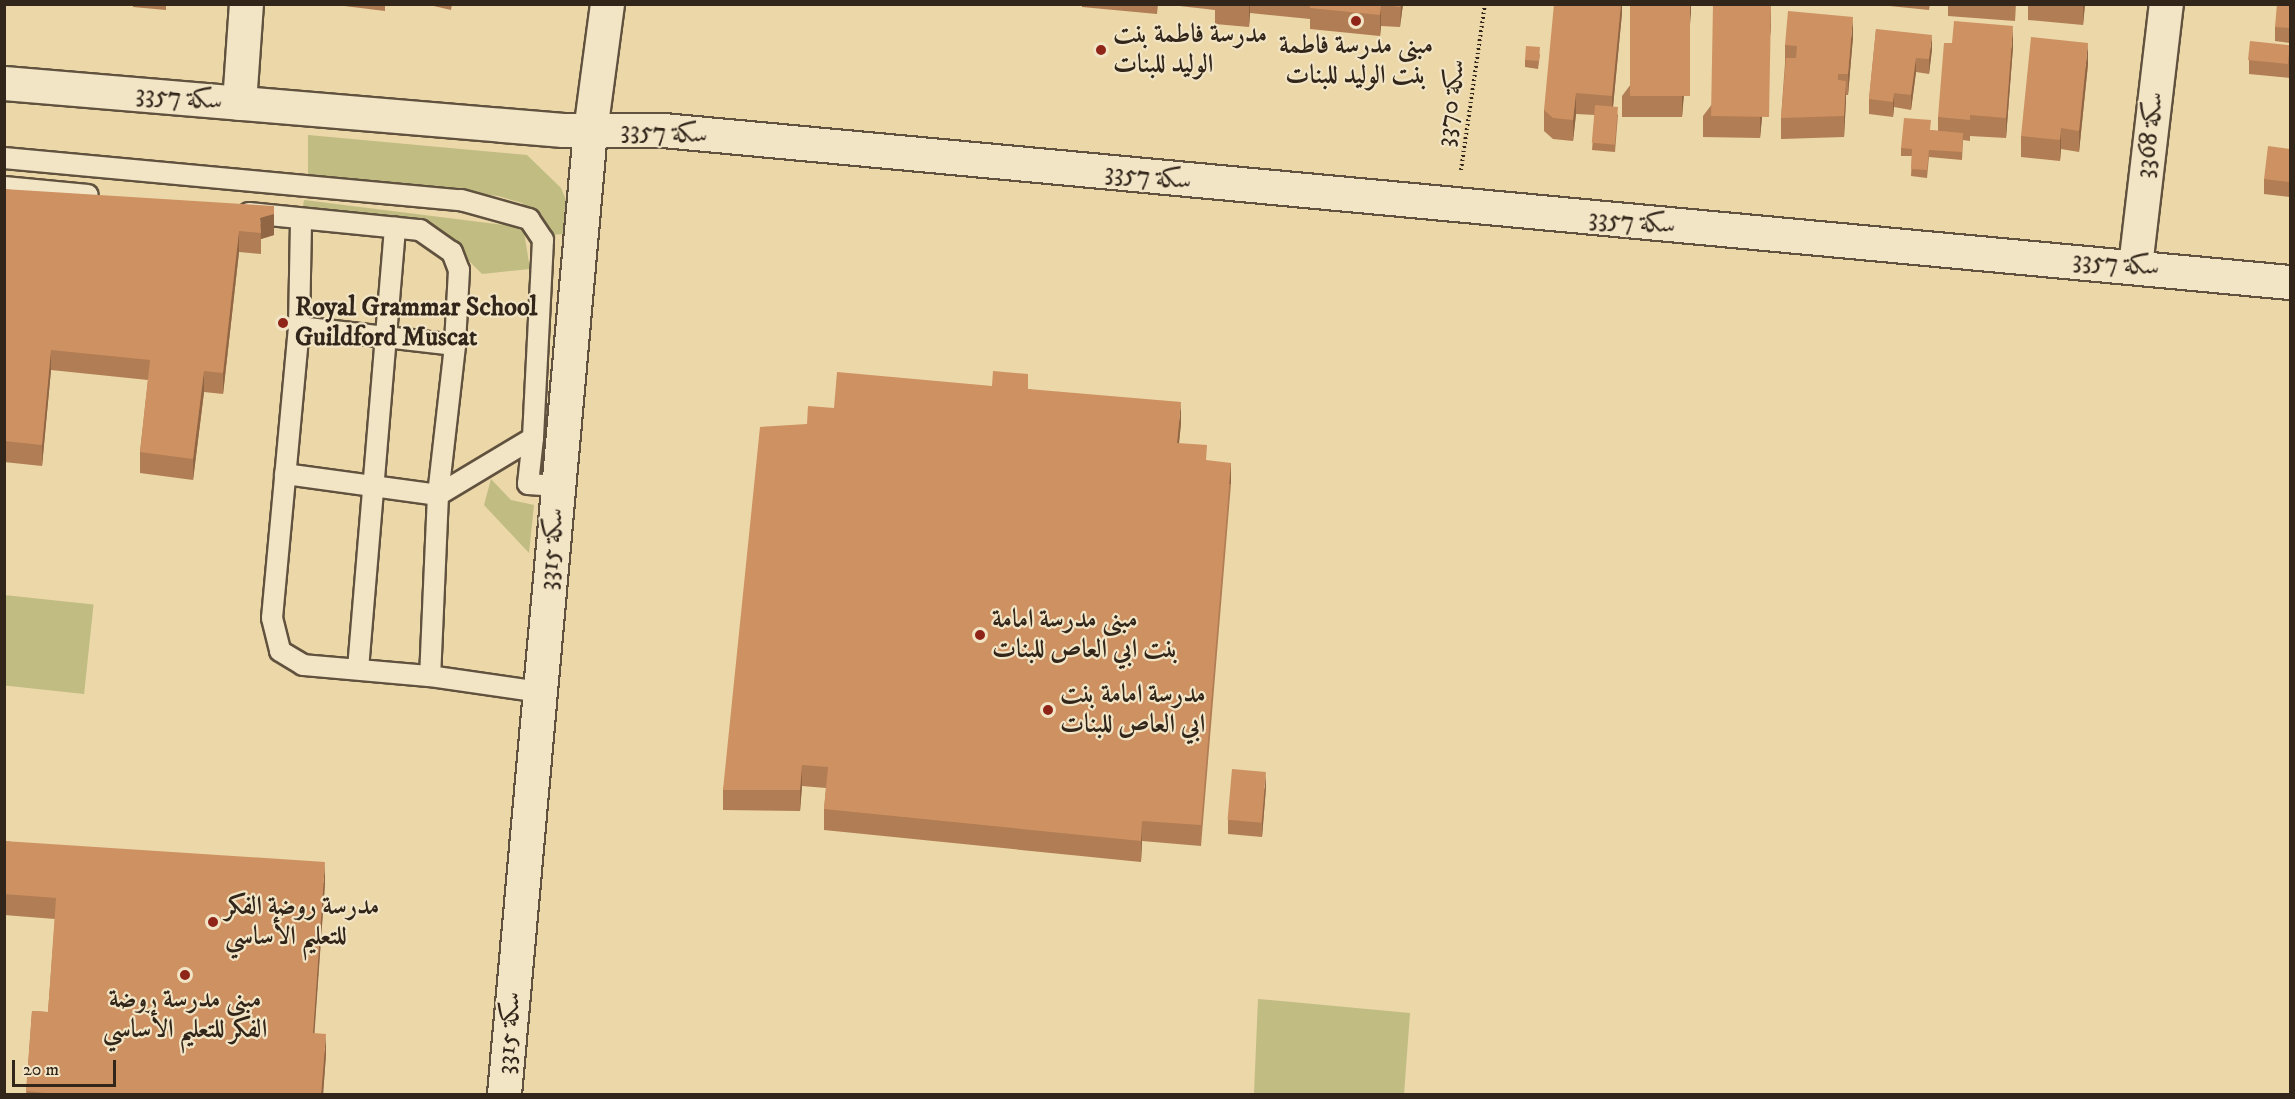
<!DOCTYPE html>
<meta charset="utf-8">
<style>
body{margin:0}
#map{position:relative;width:2295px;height:1099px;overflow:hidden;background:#ebd7a8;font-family:"IM FELL DW Pica",Amiri,serif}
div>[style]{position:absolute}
.green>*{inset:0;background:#c0bc82;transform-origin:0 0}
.path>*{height:4px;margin-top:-2px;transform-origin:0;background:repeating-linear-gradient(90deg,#32261b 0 1.5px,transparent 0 4.5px)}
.roads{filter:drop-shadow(2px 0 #60523e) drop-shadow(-2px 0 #60523e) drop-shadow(0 2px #60523e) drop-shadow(0 -2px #60523e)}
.lane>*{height:20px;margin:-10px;padding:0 10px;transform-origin:10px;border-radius:10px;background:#f2e5c6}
.street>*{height:33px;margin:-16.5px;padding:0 16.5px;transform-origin:16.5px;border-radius:16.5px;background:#f2e5c6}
.secondary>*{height:33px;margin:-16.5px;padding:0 16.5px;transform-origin:16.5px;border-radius:16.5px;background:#f2e5c6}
.wall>*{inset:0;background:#b17d54}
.shaded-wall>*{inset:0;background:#906645;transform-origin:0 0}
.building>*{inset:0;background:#ce9162;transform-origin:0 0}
.dots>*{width:16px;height:16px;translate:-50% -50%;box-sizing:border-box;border:3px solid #f2e5c6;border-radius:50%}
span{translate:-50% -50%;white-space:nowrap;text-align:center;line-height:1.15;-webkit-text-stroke:4.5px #f2e5c6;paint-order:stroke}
.poi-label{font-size:26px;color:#32261b;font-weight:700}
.left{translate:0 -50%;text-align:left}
.street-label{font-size:26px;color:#32261b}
.frame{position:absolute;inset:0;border:6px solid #32261b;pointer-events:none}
.scale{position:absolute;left:12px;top:1060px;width:104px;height:27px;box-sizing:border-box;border:3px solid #32261b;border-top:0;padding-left:8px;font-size:18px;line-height:21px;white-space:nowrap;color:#32261b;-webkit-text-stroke:4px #f2e5c6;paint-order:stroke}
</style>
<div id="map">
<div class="green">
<i style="clip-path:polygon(308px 135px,527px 155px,561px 188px,567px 202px,565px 234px,548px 235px,522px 203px,498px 196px,308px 174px)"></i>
<i style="clip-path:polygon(304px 200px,513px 226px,524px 232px,530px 269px,482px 274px,451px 243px,301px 219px)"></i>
<i style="clip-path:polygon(491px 479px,511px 500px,534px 505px,529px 553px,484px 505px)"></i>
<i style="left:4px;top:595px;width:90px;height:90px;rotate:6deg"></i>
<i style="clip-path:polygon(1258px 999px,1410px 1013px,1404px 1094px,1254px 1094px)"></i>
</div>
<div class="path">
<i style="left:1461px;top:170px;width:168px;rotate:-81.8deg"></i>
</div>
<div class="roads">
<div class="lane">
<i style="left:4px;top:158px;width:459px;rotate:5.3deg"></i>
<i style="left:461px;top:200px;width:71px;rotate:15.6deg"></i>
<i style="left:529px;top:219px;width:25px;rotate:56deg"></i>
<i style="left:543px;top:240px;width:198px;rotate:92.9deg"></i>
<i style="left:533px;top:438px;width:111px;rotate:149deg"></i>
<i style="left:438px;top:495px;width:181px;rotate:92.5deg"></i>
<i style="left:430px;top:676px;width:111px;rotate:8.3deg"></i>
<i style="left:4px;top:187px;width:84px;rotate:5.4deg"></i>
<i style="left:249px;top:213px;width:172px;rotate:5.7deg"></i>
<i style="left:420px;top:230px;width:39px;rotate:35deg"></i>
<i style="left:452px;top:252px;width:19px;rotate:69deg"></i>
<i style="left:459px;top:270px;width:75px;rotate:93.1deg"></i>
<i style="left:455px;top:345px;width:157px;rotate:-173.4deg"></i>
<i style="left:299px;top:327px;width:292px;rotate:95.3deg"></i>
<i style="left:272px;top:618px;width:34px;rotate:76deg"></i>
<i style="left:280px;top:651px;width:27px;rotate:31deg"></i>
<i style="left:303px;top:665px;width:127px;rotate:5deg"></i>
<i style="left:299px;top:327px;width:108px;rotate:-88.9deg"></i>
<i style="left:533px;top:438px;width:46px;rotate:96.2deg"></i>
<i style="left:528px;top:484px;width:30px;rotate:4deg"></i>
<i style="left:285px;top:474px;width:154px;rotate:7.8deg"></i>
<i style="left:438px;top:495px;width:151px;rotate:-83.5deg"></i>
<i style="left:358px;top:669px;width:443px;rotate:-85.2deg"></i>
</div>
<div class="street">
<i style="left:239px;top:103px;width:99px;rotate:-86deg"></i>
<i style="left:2135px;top:266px;width:264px;rotate:-83.3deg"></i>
</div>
<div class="secondary">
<i style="left:4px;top:83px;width:561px;rotate:4.81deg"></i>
<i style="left:563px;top:130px;width:100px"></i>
<i style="left:663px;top:130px;width:1634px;rotate:5.34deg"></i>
<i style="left:504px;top:1094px;width:967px;rotate:-84.9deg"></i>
<i style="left:590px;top:131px;width:128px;rotate:-82.4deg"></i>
</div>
</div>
<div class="wall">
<i style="clip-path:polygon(133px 4px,166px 4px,166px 10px,133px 7px)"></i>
<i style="clip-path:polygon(336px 4px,385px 4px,385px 11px,336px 5px)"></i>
<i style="clip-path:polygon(425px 4px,452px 4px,451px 10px)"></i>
<i style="clip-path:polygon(1082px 4px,1158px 4px,1157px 14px,1082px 7px)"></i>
<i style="clip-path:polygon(1162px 4px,1403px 4px,1400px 27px,1381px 26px,1380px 36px,1310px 29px,1310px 19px,1250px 13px,1249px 27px,1215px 24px,1215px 10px)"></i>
<i style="clip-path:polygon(1622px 4px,1622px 13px,1613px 107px,1618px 115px,1615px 152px,1592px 150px,1595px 115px,1576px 114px,1573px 141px,1553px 139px,1544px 131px,1544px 110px)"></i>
<i style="clip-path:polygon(1691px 4px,1682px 117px,1622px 117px,1622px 96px)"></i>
<i style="clip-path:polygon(1870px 4px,1930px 4px,1929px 10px)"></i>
<i style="clip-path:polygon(1948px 4px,2016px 4px,2015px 21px,1948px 16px)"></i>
<i style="clip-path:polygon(2028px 4px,2085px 4px,2083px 25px,2028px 20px)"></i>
<i style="clip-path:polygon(2290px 4px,2290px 43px,2275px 41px,2275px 27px)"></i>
<i style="clip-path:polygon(1771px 26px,1760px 138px,1703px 137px,1703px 116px)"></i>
<i style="clip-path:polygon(1876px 29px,1932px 49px,1929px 74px,1916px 72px,1911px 110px,1894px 107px,1893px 117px,1869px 114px,1869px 99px)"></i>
<i style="clip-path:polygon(1853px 37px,1848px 95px,1846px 95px,1844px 137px,1781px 139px,1781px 118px,1785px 63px,1785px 45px)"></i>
<i style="clip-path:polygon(2290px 45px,2290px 78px,2249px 74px,2249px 60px)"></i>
<i style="clip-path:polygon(2013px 47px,2006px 138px,1970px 136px,1970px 141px,1963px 140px,1962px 160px,1929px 157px,1927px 178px,1911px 176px,1912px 156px,1901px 156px,1901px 148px,1931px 130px,1938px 131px,1938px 117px)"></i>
<i style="clip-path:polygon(1540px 54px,1538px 69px,1525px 67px,1525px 60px)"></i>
<i style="clip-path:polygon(2088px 64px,2079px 152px,2061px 149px,2060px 161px,2021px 157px,2021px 136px)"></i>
<i style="clip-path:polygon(2290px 145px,2290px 197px,2264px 194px,2264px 179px,2290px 149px)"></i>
<i style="clip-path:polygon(4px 189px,274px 227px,274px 235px,261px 239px,261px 254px,239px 252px,223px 394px,204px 392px,193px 480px,140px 473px,140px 452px,148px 380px,51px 370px,42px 466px,4px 462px)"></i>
<i style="clip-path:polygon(1028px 389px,1181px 423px,1179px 443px,1207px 461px,1231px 484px,1201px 846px,1142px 841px,1141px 862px,824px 830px,824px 809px,826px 788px,802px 786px,800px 811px,723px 810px,723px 790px,807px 424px)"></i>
<i style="clip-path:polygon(1266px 787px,1262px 837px,1228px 834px,1228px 820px)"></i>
<i style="clip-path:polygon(4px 841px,325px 883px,314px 1033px,326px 1054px,323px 1095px,26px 1095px,32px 1011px,48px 1012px,55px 919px,4px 915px)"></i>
</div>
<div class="shaded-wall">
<i style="clip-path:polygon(1249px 4px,1250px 4px,1250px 13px,1249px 27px)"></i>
<i style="clip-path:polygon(1401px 4px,1403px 4px,1400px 27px)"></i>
<i style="clip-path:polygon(1621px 4px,1622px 4px,1622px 13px,1612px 117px,1612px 96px)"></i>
<i style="clip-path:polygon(1690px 4px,1691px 4px,1691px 13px,1682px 117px,1682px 96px)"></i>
<i style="clip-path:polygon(2083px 4px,2085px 4px,2083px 25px)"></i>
<i style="clip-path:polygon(1381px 5px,1381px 26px,1380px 36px,1380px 15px)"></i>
<i style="clip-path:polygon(1771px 5px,1771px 26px,1760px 138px,1760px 118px)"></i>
<i style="clip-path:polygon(1853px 17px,1853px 37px,1848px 95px,1848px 74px)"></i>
<i style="clip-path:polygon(2013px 26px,2013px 47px,2006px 138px,2006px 118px)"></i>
<i style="clip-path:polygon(1932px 35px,1932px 49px,1929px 74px,1929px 59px)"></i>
<i style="clip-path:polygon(2088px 43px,2088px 64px,2079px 152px,2079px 131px)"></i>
<i style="clip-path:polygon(1916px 58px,1916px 72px,1911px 110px,1911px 95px)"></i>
<i style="clip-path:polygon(1846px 81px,1846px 102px,1844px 137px,1844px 116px)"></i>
<i style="clip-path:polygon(1576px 93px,1576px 114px,1573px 141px,1573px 120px)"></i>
<i style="clip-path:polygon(1894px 93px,1894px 107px,1893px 117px,1893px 102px)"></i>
<i style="clip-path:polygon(2061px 128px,2061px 149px,2060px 161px,2060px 140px)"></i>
<i style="clip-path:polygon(274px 206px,274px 235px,261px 239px,260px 218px)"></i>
<i style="clip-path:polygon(239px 231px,239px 252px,223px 394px,223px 373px)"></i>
<i style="clip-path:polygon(51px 350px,51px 370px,42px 466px,42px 445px)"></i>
<i style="clip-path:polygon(204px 371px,204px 392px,193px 480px,193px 459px)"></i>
<i style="clip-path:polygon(1181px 402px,1181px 423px,1177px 463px,1177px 443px)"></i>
<i style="left:1231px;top:463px;width:21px;height:363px;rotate:90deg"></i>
<i style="clip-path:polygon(802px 765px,802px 786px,800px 811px,800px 790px)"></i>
<i style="clip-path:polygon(1266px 772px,1266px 787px,1262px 837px,1262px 823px)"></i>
<i style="clip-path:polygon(1142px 821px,1142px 841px,1141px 862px,1141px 841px)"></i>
<i style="clip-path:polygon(325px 862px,325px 883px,313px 1054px,313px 1033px)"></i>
<i style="clip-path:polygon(326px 1034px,326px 1054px,323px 1095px,321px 1095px)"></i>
</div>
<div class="building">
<i style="clip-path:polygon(1229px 4px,1249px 4px,1249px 6px)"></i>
<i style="clip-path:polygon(1310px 4px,1401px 4px,1400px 7px,1381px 5px,1380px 15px,1310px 8px)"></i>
<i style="clip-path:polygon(1554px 4px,1621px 4px,1612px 96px,1576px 93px,1573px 120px,1553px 118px,1544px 110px)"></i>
<i style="left:1630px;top:4px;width:60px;height:92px"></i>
<i style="left:1713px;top:4px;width:58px;height:112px;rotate:1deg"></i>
<i style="clip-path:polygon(2277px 4px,2290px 4px,2290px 28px,2275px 27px)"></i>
<i style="clip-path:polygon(1788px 11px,1853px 17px,1848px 74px,1838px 74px,1838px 80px,1846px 81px,1844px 116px,1781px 118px,1786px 58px,1796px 58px,1797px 46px,1785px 45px)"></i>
<i style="clip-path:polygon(1954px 21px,2013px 26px,2006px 118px,1970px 115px,1970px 120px,1938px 117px,1944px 43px,1952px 43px)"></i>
<i style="clip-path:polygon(1876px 29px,1932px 35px,1929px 59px,1916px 58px,1911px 95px,1894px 93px,1893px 102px,1869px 99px)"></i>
<i style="clip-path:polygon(2031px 37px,2088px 43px,2079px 131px,2061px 128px,2060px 140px,2021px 136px)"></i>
<i style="left:2250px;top:41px;width:40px;height:19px;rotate:6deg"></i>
<i style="left:1526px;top:46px;width:14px;height:14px;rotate:4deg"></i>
<i style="left:1618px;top:107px;width:38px;height:23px;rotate:95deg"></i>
<i style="clip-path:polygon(1904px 118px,1931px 120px,1930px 130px,1963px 133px,1962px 152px,1929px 150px,1927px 170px,1911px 169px,1912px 149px,1901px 148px)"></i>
<i style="clip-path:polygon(2290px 145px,2290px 182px,2264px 179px,2268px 146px,2290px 149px)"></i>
<i style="clip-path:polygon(4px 189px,274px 206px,274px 214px,260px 218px,261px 233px,239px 231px,223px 373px,204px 371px,193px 459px,140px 452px,150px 360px,51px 350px,42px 445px,4px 441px)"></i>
<i style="clip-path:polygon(993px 371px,1028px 374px,1028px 389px,1181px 402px,1177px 443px,1207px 445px,1206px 460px,1231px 463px,1201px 825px,1142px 821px,1141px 841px,824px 809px,828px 767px,802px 765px,800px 790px,723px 790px,760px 427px,807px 424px,808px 406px,834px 408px,837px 372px,992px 386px)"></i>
<i style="left:1232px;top:769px;width:34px;height:51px;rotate:5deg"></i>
<i style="clip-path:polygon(4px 841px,325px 862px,313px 1033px,326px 1034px,321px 1095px,65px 1095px,26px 1091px,32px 1011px,48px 1012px,56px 898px,4px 894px)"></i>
</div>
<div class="dots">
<i style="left:1356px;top:21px;background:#8f2418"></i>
<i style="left:1101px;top:50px;background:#8f2418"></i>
<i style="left:283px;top:323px;background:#8f2418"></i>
<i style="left:980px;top:635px;background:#8f2418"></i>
<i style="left:1048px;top:710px;background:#8f2418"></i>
<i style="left:213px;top:922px;background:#8f2418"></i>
<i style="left:185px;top:975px;background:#8f2418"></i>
</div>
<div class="poi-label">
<span class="left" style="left:1113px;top:50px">مدرسة فاطمة بنت<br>الوليد للبنات</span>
<span style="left:1356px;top:61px">مبنى مدرسة فاطمة<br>بنت الوليد للبنات</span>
<span class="left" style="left:295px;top:323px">Royal Grammar School<br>Guildford Muscat</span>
<span class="left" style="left:992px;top:635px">مبنى مدرسة امامة<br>بنت ابي العاص للبنات</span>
<span class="left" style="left:1060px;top:710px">مدرسة امامة بنت<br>ابي العاص للبنات</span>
<span class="left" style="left:225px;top:922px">مدرسة روضة الفكر<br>للتعليم الأساسي</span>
<span style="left:185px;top:1015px">مبنى مدرسة روضة<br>الفكر للتعليم الأساسي</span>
</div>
<div class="street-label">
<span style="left:179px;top:98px;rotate:5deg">سكة 3357</span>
<span style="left:1451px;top:103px;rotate:-82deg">سكة 3370</span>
<span style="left:664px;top:133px;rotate:3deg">سكة 3357</span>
<span style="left:2150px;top:135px;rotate:-83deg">سكة 3368</span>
<span style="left:1148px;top:177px;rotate:6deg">سكة 3357</span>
<span style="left:1632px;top:222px;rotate:5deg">سكة 3357</span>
<span style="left:2116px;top:264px;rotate:5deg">سكة 3357</span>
<span style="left:552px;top:549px;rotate:-85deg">سكة 3315</span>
<span style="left:509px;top:1033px;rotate:-85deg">سكة 3315</span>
</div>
<div class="frame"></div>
<div class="scale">20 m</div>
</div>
